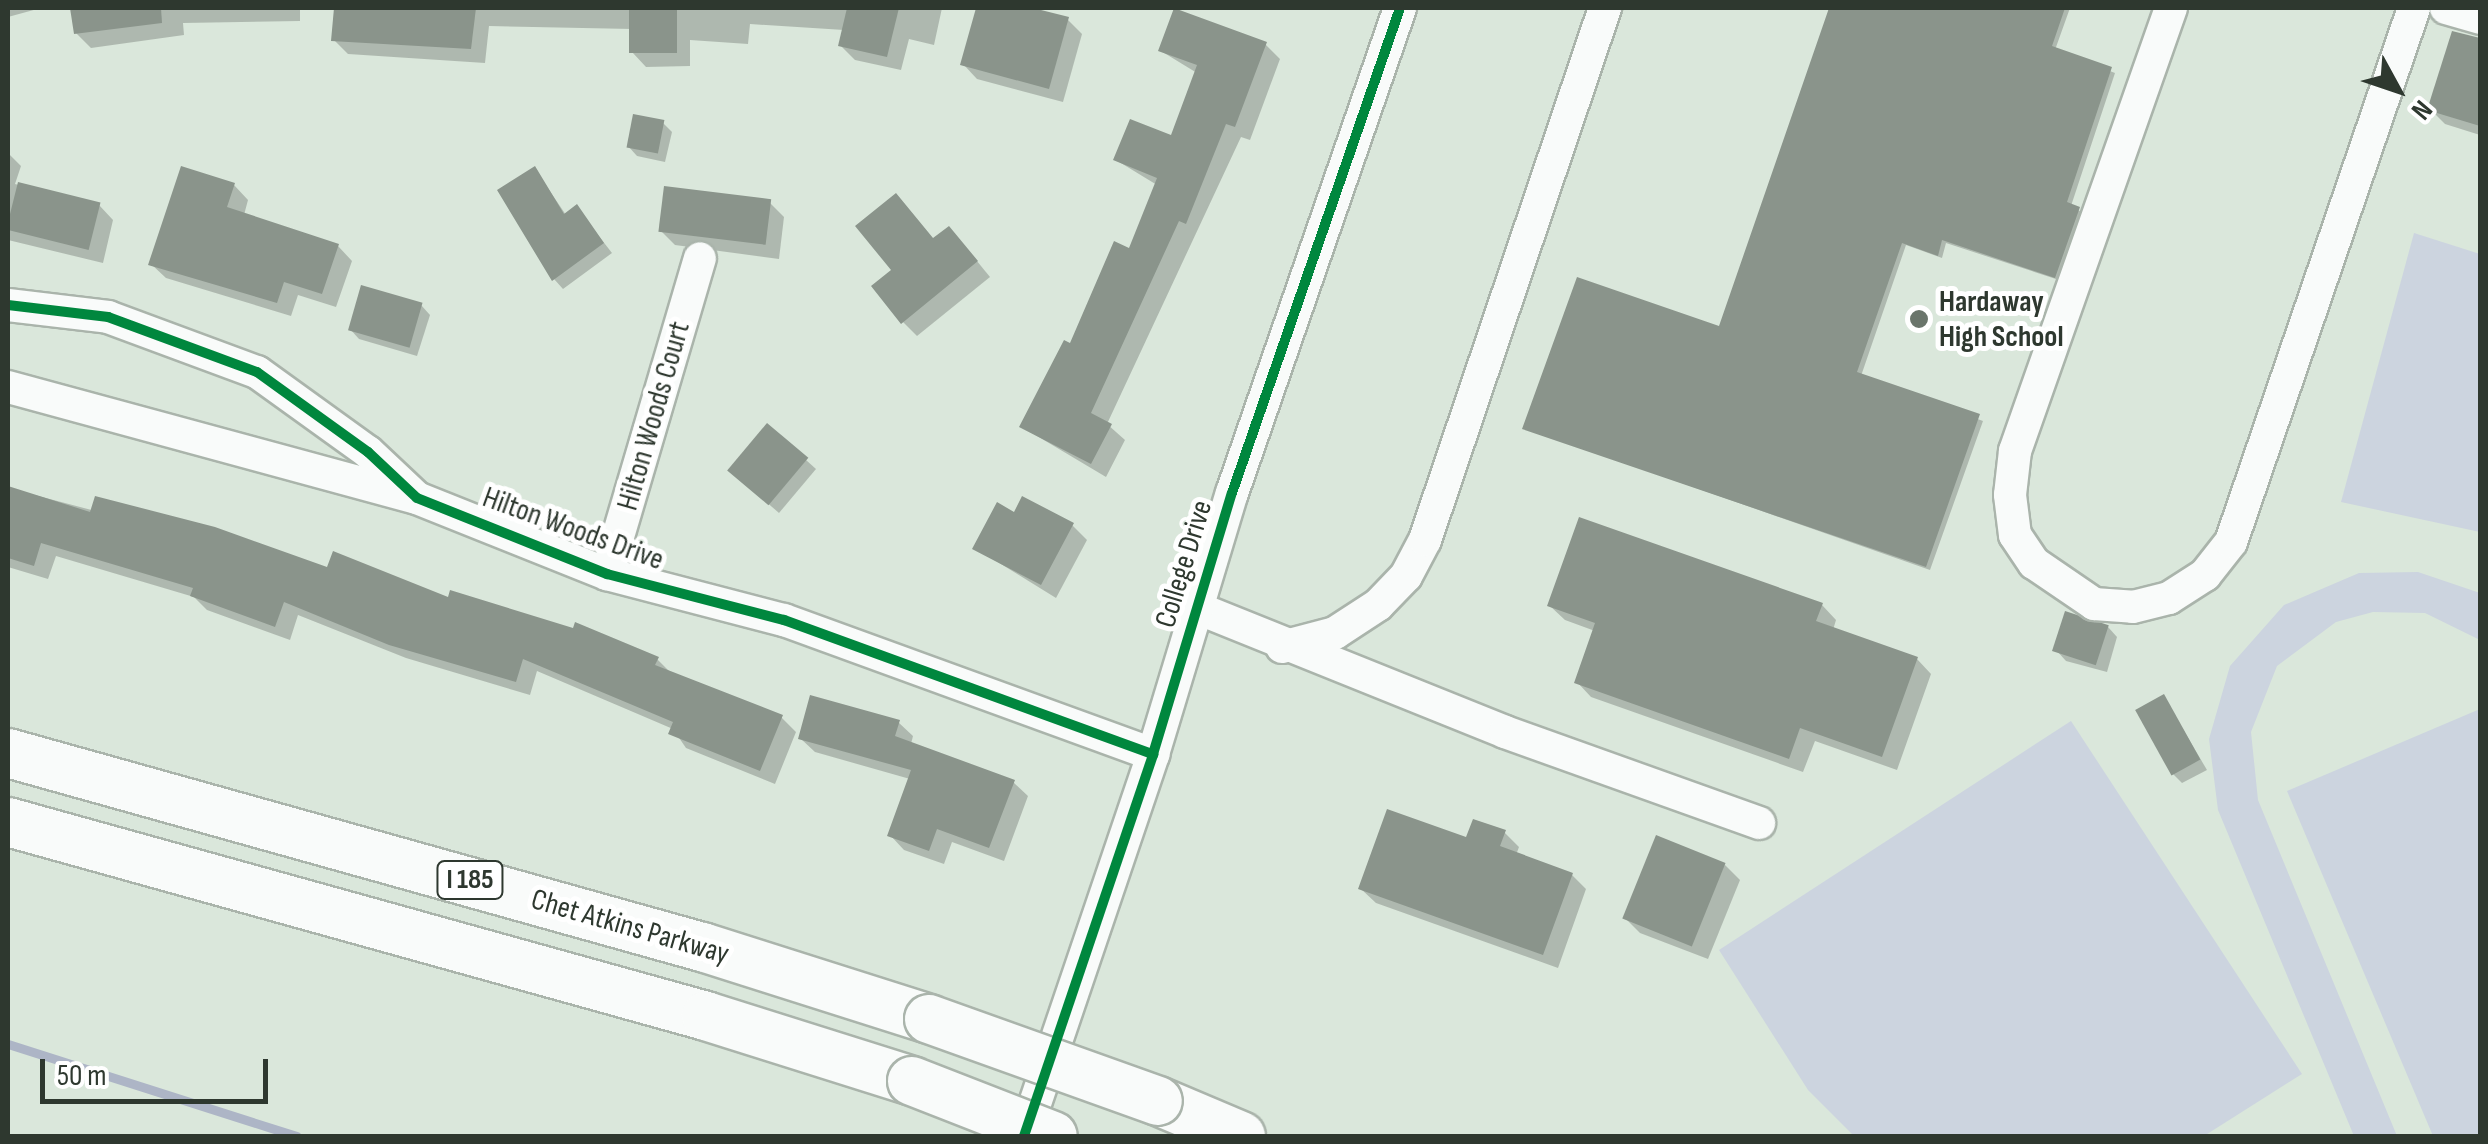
<!DOCTYPE html>
<style>
body{margin:0}
#map{position:relative;width:2488px;height:1144px;overflow:hidden;background:#dae7db;font-family:"Sofia Sans Condensed",sans-serif}
div>[style]{position:absolute}
.green>*{inset:0;background:#ccd4df}
.shadow>*{inset:0;background:#0003}
.stream>*{height:9px;margin:-4.5px;padding:0 4.5px;transform-origin:4.5px;border-radius:4.5px;background:#adb5c6}
.building>*{inset:0;background:#8a948b;transform-origin:0 0}
.roads{filter:drop-shadow(2px 0 #aab4ab) drop-shadow(-2px 0 #aab4ab) drop-shadow(0 2px #aab4ab) drop-shadow(0 -2px #aab4ab)}
.minor>*{height:32px;margin:-16px;padding:0 16px;transform-origin:16px;border-radius:16px;background:#f9fbfa}
.highway>*{height:48px;margin:-24px;padding:0 24px;transform-origin:24px;border-radius:24px;background:#f9fbfa}
.bridges{filter:drop-shadow(2px 0 #aab4ab) drop-shadow(-2px 0 #aab4ab) drop-shadow(0 2px #aab4ab) drop-shadow(0 -2px #aab4ab)}
.highway-bridge>*{height:48px;margin:-24px;padding:0 24px;transform-origin:24px;border-radius:24px;background:#f9fbfa}
.cycleway>*{height:10px;margin:-5px;padding:0 5px;transform-origin:5px;border-radius:5px;background:#00873e}
.dots>*{width:28px;height:28px;translate:-50% -50%;box-sizing:border-box;border:5px solid #fff;border-radius:50%}
span{translate:-50% -50%;white-space:nowrap;text-align:center;line-height:1.15;-webkit-text-stroke:10px #fff;paint-order:stroke}
.shield-label span{padding:2px 8px;background:#fff;border:2px solid;border-radius:8px;-webkit-text-stroke-width:0}
.shield-label{font-size:28px;color:#2e382f;font-weight:700}
.poi-label{font-size:30px;color:#2e382f;font-weight:700}
.left{translate:0 -50%;text-align:left}
.street-label{font-size:30px;color:#2e382f}
.frame{position:absolute;inset:0;border:10px solid #2e382f;pointer-events:none}
.north{position:absolute;left:2348px;top:40px;width:100px;height:100px;-webkit-text-stroke:8px #fff;paint-order:stroke;rotate:130deg;font-size:28px;font-weight:700;line-height:40px;text-align:center;color:#2e382f}
.north::after{content:'';display:block;margin:auto;width:35px;height:45px;background:#2e382f;clip-path:polygon(50% 0,100% 100%,50% 72%,0 100%)}
.scale{position:absolute;left:40px;top:1059px;width:228px;height:45px;box-sizing:border-box;border:5px solid #2e382f;border-top:0;padding-left:12px;font-size:30px;line-height:35px;white-space:nowrap;color:#2e382f;-webkit-text-stroke:8px #fff;paint-order:stroke}
</style>
<div id="map">
<div class="green">
<i style="clip-path:polygon(2414px 233px,2480px 254px,2480px 532px,2341px 502px)"></i>
<i style="clip-path:polygon(2418px 572px,2480px 593px,2480px 640px,2425px 613px,2373px 612px,2336px 622px,2277px 666px,2251px 732px,2258px 800px,2397px 1136px,2354px 1136px,2218px 810px,2209px 739px,2230px 666px,2284px 605px,2359px 573px)"></i>
<i style="clip-path:polygon(2480px 709px,2480px 1136px,2433px 1136px,2287px 791px)"></i>
<i style="clip-path:polygon(2071px 721px,2302px 1074px,2204px 1136px,1854px 1136px,1808px 1090px,1719px 950px)"></i>
</div>
<div class="shadow">
<i style="clip-path:polygon(8px 8px,41px 8px,8px 17px)"></i>
<i style="clip-path:polygon(73px 8px,300px 8px,300px 21px,183px 23px,184px 35px,91px 48px,76px 33px)"></i>
<i style="clip-path:polygon(336px 8px,942px 8px,934px 45px,909px 39px,901px 70px,855px 60px,840px 45px,844px 30px,750px 24px,748px 44px,690px 40px,690px 66px,646px 67px,632px 52px,632px 29px,489px 26px,485px 63px,348px 54px,334px 40px)"></i>
<i style="clip-path:polygon(978px 8px,1023px 8px,1068px 20px,1082px 34px,1063px 102px,977px 79px,963px 64px)"></i>
<i style="clip-path:polygon(1832px 8px,2070px 8px,2055px 50px,2115px 73px,2071px 206px,2083px 213px,2059px 280px,1946px 243px,1942px 258px,1906px 245px,1861px 376px,1983px 421px,1930px 570px,1525px 428px,1720px 329px)"></i>
<i style="clip-path:polygon(2453px 34px,2480px 42px,2480px 135px,2445px 124px,2430px 109px)"></i>
<i style="clip-path:polygon(1265px 44px,1280px 59px,1250px 140px,1241px 137px,1107px 424px,1125px 440px,1106px 477px,1022px 427px,1130px 251px,1157px 185px,1116px 160px,1173px 139px,1197px 73px,1161px 51px)"></i>
<i style="clip-path:polygon(663px 123px,672px 132px,665px 162px,637px 156px,628px 146px)"></i>
<i style="clip-path:polygon(8px 153px,21px 166px,15px 184px,99px 205px,113px 220px,103px 263px,8px 240px)"></i>
<i style="clip-path:polygon(535px 169px,566px 215px,577px 208px,612px 253px,563px 289px,554px 279px)"></i>
<i style="clip-path:polygon(234px 185px,248px 200px,244px 215px,338px 246px,352px 261px,336px 307px,298px 295px,291px 316px,166px 278px,151px 264px)"></i>
<i style="clip-path:polygon(770px 203px,784px 217px,779px 259px,675px 245px,661px 231px)"></i>
<i style="clip-path:polygon(935px 240px,963px 244px,990px 277px,917px 336px,903px 322px)"></i>
<i style="clip-path:polygon(421px 305px,430px 315px,417px 356px,359px 339px,350px 329px)"></i>
<i style="clip-path:polygon(806px 460px,816px 469px,779px 513px,740px 479px)"></i>
<i style="clip-path:polygon(8px 488px,657px 659px,672px 674px,781px 717px,796px 732px,775px 784px,686px 748px,673px 729px,537px 671px,530px 695px,406px 658px,298px 615px,290px 640px,207px 610px,194px 597px,56px 556px,48px 579px,8px 567px)"></i>
<i style="clip-path:polygon(1015px 515px,1072px 525px,1087px 540px,1056px 598px,975px 548px)"></i>
<i style="clip-path:polygon(1822px 605px,1836px 620px,1833px 630px,1917px 659px,1931px 674px,1897px 770px,1815px 741px,1803px 772px,1591px 697px,1577px 682px,1595px 631px,1565px 620px,1550px 606px)"></i>
<i style="clip-path:polygon(2108px 627px,2117px 637px,2107px 672px,2066px 661px,2057px 651px)"></i>
<i style="clip-path:polygon(2164px 697px,2207px 770px,2182px 783px,2172px 773px)"></i>
<i style="clip-path:polygon(898px 722px,913px 736px,911px 744px,1013px 782px,1028px 796px,1004px 861px,952px 842px,944px 864px,904px 850px,890px 835px,910px 779px,815px 752px,800px 738px)"></i>
<i style="clip-path:polygon(1504px 832px,1519px 847px,1516px 855px,1572px 875px,1586px 889px,1558px 968px,1376px 903px,1361px 889px,1467px 840px)"></i>
<i style="clip-path:polygon(1725px 865px,1740px 880px,1708px 959px,1640px 933px,1625px 918px)"></i>
</div>
<div class="stream">
<i style="left:8px;top:1044px;width:303px;rotate:17.7deg"></i>
</div>
<div class="building">
<i style="clip-path:polygon(70px 8px,161px 8px,162px 23px,74px 34px)"></i>
<i style="clip-path:polygon(334px 8px,476px 8px,471px 49px,331px 41px)"></i>
<i style="left:629px;top:8px;width:48px;height:45px"></i>
<i style="clip-path:polygon(847px 8px,899px 8px,887px 57px,838px 46px)"></i>
<i style="clip-path:polygon(976px 8px,1033px 8px,1069px 17px,1049px 89px,960px 65px)"></i>
<i style="clip-path:polygon(1174px 8px,1267px 42px,1235px 127px,1226px 124px,1186px 224px,1179px 221px,1091px 413px,1112px 424px,1091px 464px,1019px 427px,1064px 340px,1070px 343px,1114px 241px,1129px 248px,1157px 178px,1113px 160px,1130px 119px,1171px 135px,1197px 65px,1158px 51px)"></i>
<i style="clip-path:polygon(1829px 8px,2065px 8px,2052px 46px,2112px 67px,2067px 202px,2080px 207px,2055px 278px,1942px 240px,1938px 256px,1902px 243px,1857px 372px,1980px 414px,1926px 567px,1522px 429px,1577px 277px,1719px 326px)"></i>
<i style="clip-path:polygon(2452px 31px,2480px 38px,2480px 126px,2427px 110px)"></i>
<i style="left:633px;top:114px;width:32px;height:34px;rotate:11deg"></i>
<i style="clip-path:polygon(181px 166px,235px 183px,227px 207px,339px 244px,322px 294px,284px 282px,277px 303px,148px 265px)"></i>
<i style="clip-path:polygon(535px 166px,564px 214px,577px 204px,604px 243px,552px 281px,497px 190px)"></i>
<i style="left:18px;top:182px;width:85px;height:49px;rotate:14deg"></i>
<i style="left:664px;top:186px;width:108px;height:46px;rotate:7deg"></i>
<i style="clip-path:polygon(896px 193px,933px 238px,949px 226px,978px 261px,901px 324px,871px 286px,891px 270px,855px 226px)"></i>
<i style="left:361px;top:285px;width:64px;height:47px;rotate:16deg"></i>
<i style="left:767px;top:423px;width:54px;height:62px;rotate:40deg"></i>
<i style="clip-path:polygon(8px 486px,90px 512px,95px 496px,215px 527px,327px 567px,333px 551px,448px 597px,450px 590px,573px 628px,575px 622px,659px 657px,655px 665px,783px 715px,760px 771px,668px 734px,673px 722px,523px 659px,516px 682px,389px 645px,284px 602px,275px 627px,190px 596px,193px 588px,41px 543px,34px 566px,8px 558px)"></i>
<i style="clip-path:polygon(1022px 496px,1074px 523px,1041px 585px,972px 549px,997px 502px,1014px 512px)"></i>
<i style="clip-path:polygon(1579px 517px,1823px 603px,1816px 621px,1918px 657px,1882px 757px,1800px 728px,1789px 759px,1574px 683px,1595px 623px,1547px 606px)"></i>
<i style="left:2065px;top:611px;width:46px;height:42px;rotate:18deg"></i>
<i style="left:2164px;top:694px;width:75px;height:33px;rotate:61deg"></i>
<i style="clip-path:polygon(810px 695px,900px 720px,895px 736px,1015px 780px,989px 848px,937px 829px,929px 851px,887px 836px,911px 770px,798px 739px)"></i>
<i style="clip-path:polygon(1387px 809px,1466px 837px,1473px 819px,1506px 830px,1500px 846px,1573px 873px,1543px 955px,1358px 889px)"></i>
<i style="left:1656px;top:835px;width:75px;height:90px;rotate:22deg"></i>
</div>
<div class="roads">
<div class="minor">
<i style="left:2171px;top:8px;width:470px;rotate:109.4deg"></i>
<i style="left:2015px;top:451px;width:44px;rotate:96.5deg"></i>
<i style="left:2010px;top:495px;width:40px;rotate:82.9deg"></i>
<i style="left:2015px;top:535px;width:34px;rotate:56deg"></i>
<i style="left:2034px;top:563px;width:73px;rotate:34.3deg"></i>
<i style="left:2094px;top:604px;width:39px;rotate:4deg"></i>
<i style="left:2133px;top:607px;width:37px;rotate:-14deg"></i>
<i style="left:2169px;top:598px;width:43px;rotate:-32.6deg"></i>
<i style="left:2205px;top:575px;width:42px;rotate:-51.8deg"></i>
<i style="left:2231px;top:542px;width:564px;rotate:-71.08deg"></i>
<i style="left:2446px;top:8px;width:35px;rotate:16deg"></i>
<i style="left:8px;top:305px;width:101px;rotate:6.8deg"></i>
<i style="left:108px;top:317px;width:159px;rotate:20.3deg"></i>
<i style="left:257px;top:372px;width:137px;rotate:35.8deg"></i>
<i style="left:368px;top:452px;width:67px;rotate:43.2deg"></i>
<i style="left:417px;top:498px;width:205px;rotate:21.8deg"></i>
<i style="left:607px;top:574px;width:183px;rotate:14.6deg"></i>
<i style="left:784px;top:620px;width:393px;rotate:20deg"></i>
<i style="left:8px;top:387px;width:420px;rotate:15.2deg"></i>
<i style="left:607px;top:574px;width:329px;rotate:-73.6deg"></i>
<i style="left:1197px;top:608px;width:332px;rotate:21.9deg"></i>
<i style="left:1505px;top:732px;width:270px;rotate:19.7deg"></i>
<i style="left:1282px;top:647px;width:55px;rotate:-14.8deg"></i>
<i style="left:1335px;top:633px;width:51px;rotate:-33.1deg"></i>
<i style="left:1378px;top:605px;width:40px;rotate:-46deg"></i>
<i style="left:1406px;top:576px;width:41px;rotate:-62.2deg"></i>
<i style="left:1425px;top:540px;width:562px;rotate:-71.31deg"></i>
<i style="left:1024px;top:1136px;width:403px;rotate:-71.3deg"></i>
<i style="left:1153px;top:754px;width:273px;rotate:-73.2deg"></i>
<i style="left:1232px;top:493px;width:513px;rotate:-70.89deg"></i>
</div>
<div class="highway">
<i style="left:8px;top:753px;width:721px;rotate:15.62deg"></i>
<i style="left:702px;top:947px;width:238px;rotate:17.6deg"></i>
<i style="left:8px;top:822px;width:724px;rotate:15.53deg"></i>
<i style="left:706px;top:1016px;width:216px;rotate:17.5deg"></i>
<i style="left:1158px;top:1101px;width:90px;rotate:22.9deg"></i>
</div>
</div>
<div class="bridges">
<div class="highway-bridge">
<i style="left:929px;top:1019px;width:243px;rotate:19.7deg"></i>
<i style="left:912px;top:1081px;width:151px;rotate:21.3deg"></i>
</div>
</div>
<div class="cycleway">
<i style="left:8px;top:305px;width:101px;rotate:6.8deg"></i>
<i style="left:108px;top:317px;width:159px;rotate:20.3deg"></i>
<i style="left:257px;top:372px;width:137px;rotate:35.8deg"></i>
<i style="left:368px;top:452px;width:67px;rotate:43.2deg"></i>
<i style="left:417px;top:498px;width:205px;rotate:21.8deg"></i>
<i style="left:607px;top:574px;width:183px;rotate:14.6deg"></i>
<i style="left:784px;top:620px;width:393px;rotate:20deg"></i>
<i style="left:1024px;top:1136px;width:403px;rotate:-71.3deg"></i>
<i style="left:1153px;top:754px;width:273px;rotate:-73.2deg"></i>
<i style="left:1232px;top:493px;width:513px;rotate:-70.89deg"></i>
</div>
<div class="dots">
<i style="left:1919px;top:319px;background:#6a756b"></i>
</div>
<div class="shield-label">
<span style="left:470px;top:880px">I 185</span>
</div>
<div class="poi-label">
<span class="left" style="left:1939px;top:319px">Hardaway<br>High School</span>
</div>
<div class="street-label">
<span style="left:654px;top:416px;rotate:-74deg">Hilton Woods Court</span>
<span style="left:573px;top:529px;rotate:20deg">Hilton Woods Drive</span>
<span style="left:1184px;top:564px;rotate:-73deg">College Drive</span>
<span style="left:630px;top:927px;rotate:16deg">Chet Atkins Parkway</span>
</div>
<div class="frame"></div>
<div class="north">N</div>
<div class="scale">50 m</div>
</div>
